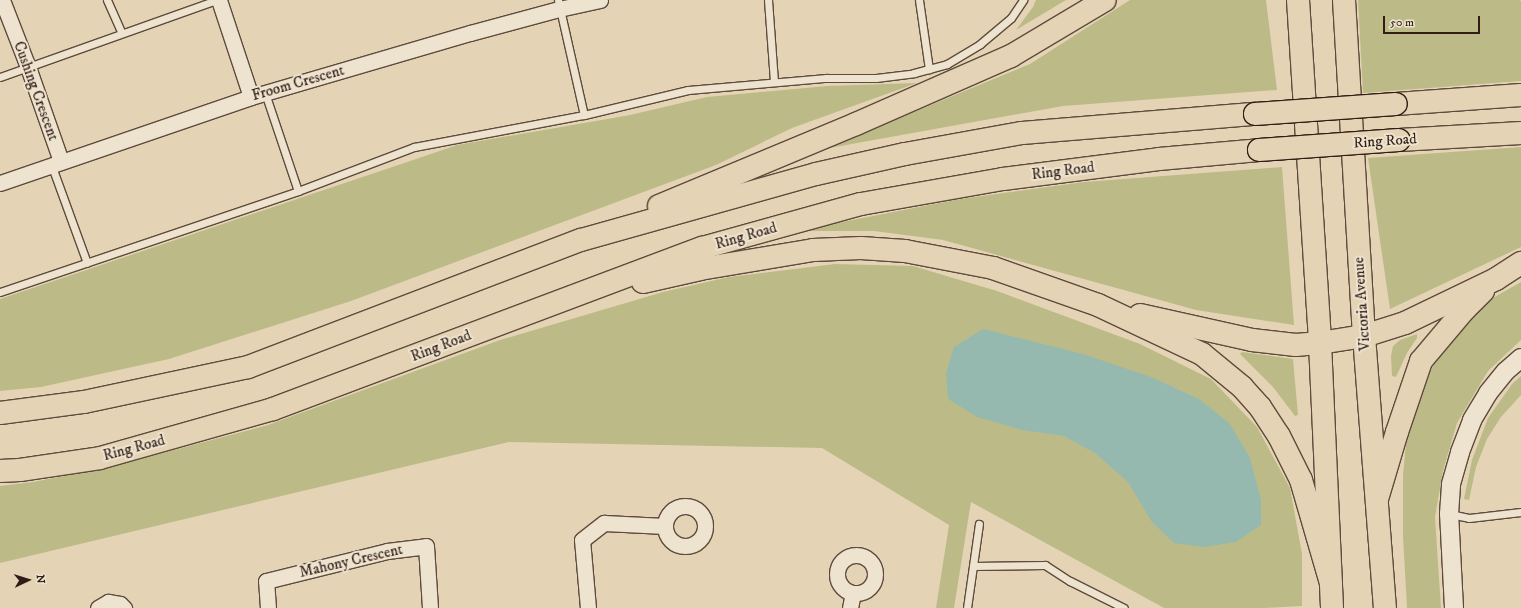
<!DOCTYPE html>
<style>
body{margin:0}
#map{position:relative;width:1521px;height:608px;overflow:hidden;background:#e4d4b5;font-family:"IM FELL DW Pica",serif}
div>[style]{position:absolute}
.green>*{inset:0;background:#bcbb88}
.water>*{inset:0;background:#95b8af}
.roads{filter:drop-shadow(1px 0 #5e4b3d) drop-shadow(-1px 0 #5e4b3d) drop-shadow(0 1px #5e4b3d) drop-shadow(0 -1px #5e4b3d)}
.service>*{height:7px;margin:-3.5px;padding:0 3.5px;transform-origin:3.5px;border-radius:3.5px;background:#ede3cf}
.minor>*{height:15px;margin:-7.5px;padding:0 7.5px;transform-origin:7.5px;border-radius:7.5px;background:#ede3cf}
.minor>.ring{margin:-7.5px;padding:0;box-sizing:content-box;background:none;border:15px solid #ede3cf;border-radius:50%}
.tertiary>*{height:18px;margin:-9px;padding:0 9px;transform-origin:9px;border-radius:9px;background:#ede3cf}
.trunk>*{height:22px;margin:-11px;padding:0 11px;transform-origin:11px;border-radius:11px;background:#e4d4b5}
.motorway>*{height:22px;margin:-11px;padding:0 11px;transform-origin:11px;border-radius:11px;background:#e4d4b5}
.bridges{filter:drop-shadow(1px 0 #311d15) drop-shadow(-1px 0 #311d15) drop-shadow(0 1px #311d15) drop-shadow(0 -1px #311d15)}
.motorway-bridge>*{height:22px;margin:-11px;padding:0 11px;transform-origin:11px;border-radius:11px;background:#e4d4b5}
span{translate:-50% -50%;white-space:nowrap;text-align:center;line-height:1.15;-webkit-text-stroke:4px #ede3cf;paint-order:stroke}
.street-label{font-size:15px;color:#311d15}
.north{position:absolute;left:8px;top:560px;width:40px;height:40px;-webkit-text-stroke:3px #ede3cf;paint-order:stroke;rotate:86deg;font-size:11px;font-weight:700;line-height:16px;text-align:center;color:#311d15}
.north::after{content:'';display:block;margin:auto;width:14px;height:18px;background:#311d15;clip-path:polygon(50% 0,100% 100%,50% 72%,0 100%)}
.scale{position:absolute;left:1383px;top:16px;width:97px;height:18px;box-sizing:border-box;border:2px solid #311d15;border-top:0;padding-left:5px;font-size:12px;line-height:14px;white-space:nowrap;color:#311d15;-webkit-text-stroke:3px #ede3cf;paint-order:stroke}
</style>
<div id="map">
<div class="green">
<i style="clip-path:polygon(1036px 0,1066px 0,1016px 30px,1033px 7px)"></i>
<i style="clip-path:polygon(1130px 0,1266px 0,1277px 90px,1063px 106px,824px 149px,1030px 64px)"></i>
<i style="clip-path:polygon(1358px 0,1519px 0,1521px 1px,1521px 81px,1363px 93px)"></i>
<i style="clip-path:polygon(917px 83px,792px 128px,716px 165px,351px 301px,169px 359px,41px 387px,0 391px,0 299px,416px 159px,457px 145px,630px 115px,707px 97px,827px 86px)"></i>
<i style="clip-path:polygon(1521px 147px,1521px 247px,1390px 309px,1368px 158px)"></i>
<i style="clip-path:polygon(1282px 167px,1294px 325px,1196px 310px,943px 240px,874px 231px,796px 231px,960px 199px,1084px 182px)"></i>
<i style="clip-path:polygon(835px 264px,913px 266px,997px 291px,1140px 344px,1211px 379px,1257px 427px,1290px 488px,1302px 554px,1302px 606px,1265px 608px,1164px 608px,971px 502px,954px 608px,936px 608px,949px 525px,822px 448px,509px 442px,0 563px,0 486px,33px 482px,110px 467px,268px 425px,500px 340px,663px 292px,729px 277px)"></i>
<i style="clip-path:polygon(1521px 282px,1521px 340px,1488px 371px,1457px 423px,1443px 471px,1435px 517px,1441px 608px,1407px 608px,1403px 537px,1403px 475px,1407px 433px,1424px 380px,1455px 333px,1484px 303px)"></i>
<i style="clip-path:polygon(1417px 334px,1417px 338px,1407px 353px,1396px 377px,1392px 376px,1391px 356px,1393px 346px,1400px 340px)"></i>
<i style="clip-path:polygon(1242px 352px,1293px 359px,1298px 415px,1295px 416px,1273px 387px,1240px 354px)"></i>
<i style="clip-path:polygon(1521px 376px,1521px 395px,1501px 417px,1487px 439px,1476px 467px,1469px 500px,1464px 499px,1472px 460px,1488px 418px,1512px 384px)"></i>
</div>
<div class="water">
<i style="clip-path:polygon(983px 329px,1083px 354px,1151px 377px,1199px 399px,1230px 424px,1250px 458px,1261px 500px,1261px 525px,1236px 542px,1204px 547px,1174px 543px,1152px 522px,1128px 482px,1095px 453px,1064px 436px,1022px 430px,977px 417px,948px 399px,946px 373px,954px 347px)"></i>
</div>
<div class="roads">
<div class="service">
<i style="left:107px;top:0;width:36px;rotate:66deg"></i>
<i style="left:558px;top:0;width:118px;rotate:77.3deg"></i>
<i style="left:768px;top:0;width:82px;rotate:85.8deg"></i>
<i style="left:919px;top:0;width:70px;rotate:81.8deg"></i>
<i style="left:0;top:77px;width:229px;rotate:-19.6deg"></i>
<i style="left:265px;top:93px;width:103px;rotate:71.4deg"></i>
<i style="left:51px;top:164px;width:105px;rotate:70deg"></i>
<i style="left:0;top:292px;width:315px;rotate:-18.7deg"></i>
<i style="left:298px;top:191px;width:124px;rotate:-20.8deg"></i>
<i style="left:414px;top:147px;width:173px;rotate:-10.7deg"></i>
<i style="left:584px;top:115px;width:107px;rotate:-13.5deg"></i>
<i style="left:688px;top:90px;width:139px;rotate:-5deg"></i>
<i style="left:826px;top:78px;width:50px"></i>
<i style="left:876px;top:78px;width:38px;rotate:-7deg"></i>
<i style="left:914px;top:73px;width:34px;rotate:-15deg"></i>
<i style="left:947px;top:64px;width:39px;rotate:-31deg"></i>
<i style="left:980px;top:44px;width:40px;rotate:-40deg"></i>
<i style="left:1011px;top:18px;width:22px;rotate:-56deg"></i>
<i style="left:1450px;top:514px;width:19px;rotate:12deg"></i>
<i style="left:1469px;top:518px;width:52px;rotate:-6.6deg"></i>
<i style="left:973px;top:566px;width:72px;rotate:-0.8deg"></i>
<i style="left:1045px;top:565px;width:30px;rotate:33deg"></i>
<i style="left:1070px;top:581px;width:60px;rotate:26.6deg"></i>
<i style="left:967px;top:608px;width:85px;rotate:-81.9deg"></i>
</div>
<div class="minor">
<i style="left:2px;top:0;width:72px;rotate:68.8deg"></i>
<i style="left:28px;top:67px;width:100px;rotate:70.7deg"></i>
<i style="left:219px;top:0;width:102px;rotate:71.7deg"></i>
<i style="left:0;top:183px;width:265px;rotate:-18.9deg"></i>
<i style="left:251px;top:97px;width:228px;rotate:-16.3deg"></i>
<i style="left:470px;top:33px;width:92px;rotate:-15.1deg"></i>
<i style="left:559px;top:9px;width:42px;rotate:-12.4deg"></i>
<i class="ring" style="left:665px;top:506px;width:25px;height:25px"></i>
<i class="ring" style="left:837px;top:555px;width:23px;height:23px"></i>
<i style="left:98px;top:608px;width:12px;rotate:-31deg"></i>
<i style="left:108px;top:602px;width:12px;rotate:9deg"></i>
<i style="left:120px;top:604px;width:6px;rotate:45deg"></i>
<i style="left:268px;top:608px;width:27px;rotate:-94deg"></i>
<i style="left:266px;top:581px;width:125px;rotate:-13.9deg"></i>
<i style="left:387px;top:551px;width:39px;rotate:-7deg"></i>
<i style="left:426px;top:546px;width:62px;rotate:86.3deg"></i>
<i style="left:588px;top:608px;width:68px;rotate:-95deg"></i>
<i style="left:582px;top:540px;width:28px;rotate:-38deg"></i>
<i style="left:604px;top:523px;width:61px;rotate:2.8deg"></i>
<i style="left:850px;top:608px;width:15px;rotate:-79deg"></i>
</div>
<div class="tertiary">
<i style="left:1454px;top:608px;width:94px;rotate:-93deg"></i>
<i style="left:1449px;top:514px;width:30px;rotate:-86deg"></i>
<i style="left:1451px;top:484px;width:33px;rotate:-74deg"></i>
<i style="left:1460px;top:452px;width:34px;rotate:-69deg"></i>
<i style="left:1472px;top:420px;width:31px;rotate:-59deg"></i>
<i style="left:1488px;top:393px;width:28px;rotate:-51deg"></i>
<i style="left:1506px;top:371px;width:20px;rotate:-41deg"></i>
</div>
<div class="trunk">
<i style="left:1298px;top:0;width:344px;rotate:86.3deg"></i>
<i style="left:1320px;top:343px;width:265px;rotate:87.4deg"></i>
<i style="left:1344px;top:0;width:337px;rotate:86.6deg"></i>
<i style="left:1364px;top:336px;width:273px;rotate:85.6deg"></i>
</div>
<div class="motorway">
<i style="left:1396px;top:104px;width:125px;rotate:-4.1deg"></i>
<i style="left:1399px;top:140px;width:122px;rotate:-3.3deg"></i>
<i style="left:659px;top:206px;width:213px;rotate:-22.6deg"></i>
<i style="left:856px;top:124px;width:169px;rotate:-23.7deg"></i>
<i style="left:1011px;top:56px;width:109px;rotate:-30.8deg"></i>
<i style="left:643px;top:282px;width:58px;rotate:-12.8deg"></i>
<i style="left:700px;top:269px;width:115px;rotate:-9.5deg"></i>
<i style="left:813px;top:250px;width:48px;rotate:-2.4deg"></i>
<i style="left:861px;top:248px;width:44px;rotate:3.9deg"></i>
<i style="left:905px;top:251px;width:90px;rotate:10.9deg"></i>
<i style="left:993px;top:268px;width:111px;rotate:19.4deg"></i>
<i style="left:1098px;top:305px;width:115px;rotate:25.2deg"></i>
<i style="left:1202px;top:354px;width:52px;rotate:39.5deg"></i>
<i style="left:1242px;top:387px;width:27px;rotate:48deg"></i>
<i style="left:1260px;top:407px;width:35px;rotate:57deg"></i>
<i style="left:1279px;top:436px;width:49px;rotate:63.4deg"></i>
<i style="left:1301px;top:480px;width:107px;rotate:73.8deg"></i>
<i style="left:1140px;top:315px;width:115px;rotate:12.6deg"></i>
<i style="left:1252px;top:340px;width:44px;rotate:6.5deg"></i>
<i style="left:1296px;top:345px;width:24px;rotate:-5deg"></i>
<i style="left:1320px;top:343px;width:45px;rotate:-9deg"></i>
<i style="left:1364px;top:336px;width:43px;rotate:-17.6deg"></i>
<i style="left:1405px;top:323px;width:101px;rotate:-25.8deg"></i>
<i style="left:1496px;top:279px;width:30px;rotate:-33deg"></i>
<i style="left:0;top:413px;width:85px;rotate:-7.5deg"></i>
<i style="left:84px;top:402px;width:168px;rotate:-12deg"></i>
<i style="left:248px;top:367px;width:356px;rotate:-20.9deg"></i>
<i style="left:581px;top:240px;width:244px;rotate:-15.7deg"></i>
<i style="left:816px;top:174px;width:91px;rotate:-12.7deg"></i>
<i style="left:905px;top:154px;width:119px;rotate:-10.2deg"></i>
<i style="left:1022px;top:133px;width:234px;rotate:-4.7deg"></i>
<i style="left:0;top:471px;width:20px;rotate:-3deg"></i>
<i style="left:20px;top:470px;width:81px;rotate:-8.5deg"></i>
<i style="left:100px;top:458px;width:180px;rotate:-15.8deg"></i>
<i style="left:273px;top:409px;width:458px;rotate:-20.6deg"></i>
<i style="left:702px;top:248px;width:165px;rotate:-15.5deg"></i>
<i style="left:861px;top:204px;width:144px;rotate:-10deg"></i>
<i style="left:1003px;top:179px;width:157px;rotate:-7.3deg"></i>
<i style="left:1159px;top:159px;width:100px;rotate:-5.1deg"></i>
<i style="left:1377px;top:499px;width:70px;rotate:-73.4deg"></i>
<i style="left:1397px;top:432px;width:75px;rotate:-71.3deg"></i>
<i style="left:1421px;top:361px;width:67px;rotate:-49.9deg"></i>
<i style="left:1464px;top:310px;width:27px;rotate:-45deg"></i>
</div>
</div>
<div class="bridges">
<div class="motorway-bridge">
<i style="left:1255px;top:114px;width:141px;rotate:-4.1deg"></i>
<i style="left:1259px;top:150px;width:140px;rotate:-4.1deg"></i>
</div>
</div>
<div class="street-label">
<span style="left:298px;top:83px;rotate:-16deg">Froom Crescent</span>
<span style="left:36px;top:91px;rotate:70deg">Cushing Crescent</span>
<span style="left:1385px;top:141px;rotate:-4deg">Ring Road</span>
<span style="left:1063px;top:171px;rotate:-7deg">Ring Road</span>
<span style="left:746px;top:236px;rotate:-16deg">Ring Road</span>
<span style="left:1362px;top:304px;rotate:-94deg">Victoria Avenue</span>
<span style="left:441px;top:346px;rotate:-21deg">Ring Road</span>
<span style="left:134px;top:448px;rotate:-15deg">Ring Road</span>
<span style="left:351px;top:561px;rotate:-13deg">Mahony Crescent</span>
</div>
<div class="north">N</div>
<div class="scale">50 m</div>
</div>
